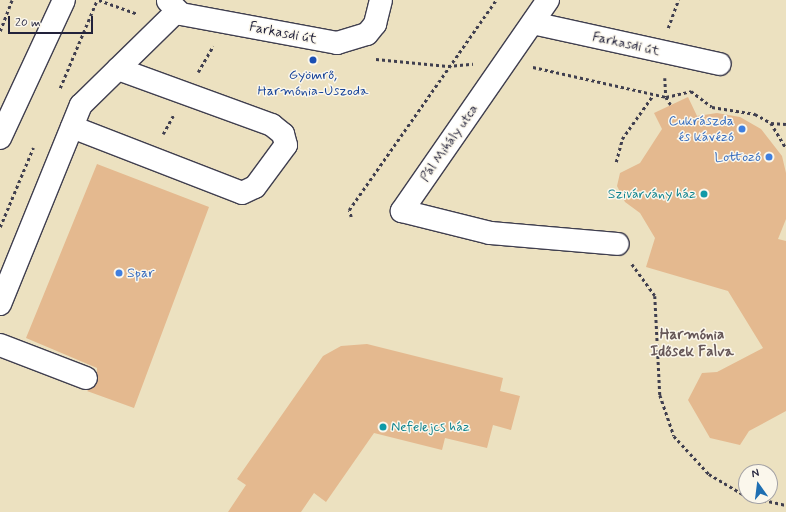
<!DOCTYPE html>
<meta charset="utf-8">
<style>
body{margin:0}
#map{position:relative;width:786px;height:512px;overflow:hidden;background:#ece1c0;font-family:Mynerve,sans-serif}
div>[style]{position:absolute}
.building>*{inset:0;background:#e4b98f}
.path>*{height:2.5px;margin-top:-1.25px;transform-origin:0;background:repeating-linear-gradient(90deg,#403f4f 0 3px,transparent 0 6px)}
.roads{filter:drop-shadow(1px 0 #403f4f) drop-shadow(-1px 0 #403f4f) drop-shadow(0 1px #403f4f) drop-shadow(0 -1px #403f4f)}
.minor>*{height:22px;margin:-11px;padding:0 11px;transform-origin:11px;border-radius:11px;background:#fff}
.major>*{height:22px;margin:-11px;padding:0 11px;transform-origin:11px;border-radius:11px;background:#fff}
.dots>*{width:11px;height:11px;translate:-50% -50%;box-sizing:border-box;border:2px solid #fbf7ec;border-radius:50%}
span{translate:-50% -50%;white-space:nowrap;text-align:center;line-height:1.15;-webkit-text-stroke:3px #fbf7ec;paint-order:stroke}
.street-label{font-size:14px;color:#22223b}
.transit-label{font-size:14px;color:#164399}
.shop-label{font-size:14px;color:#366cbe}
.right{translate:-100% -50%;text-align:right}
.left{translate:0 -50%;text-align:left}
.culture-label{font-size:14px;color:#0d838f}
.neighbourhood-label{font-size:15px;color:#665758;font-weight:700}
.north{position:absolute;left:738px;top:464px;width:40px;height:40px;box-sizing:border-box;background:#fbf7ec;border:1px solid #a4a2a5;border-radius:50%;rotate:346deg;font-size:11px;font-weight:700;line-height:16px;text-align:center;color:#22223b}
.north::after{content:'';display:block;margin:auto;width:14px;height:18px;background:#1f6fb2;clip-path:polygon(50% 0,100% 100%,50% 72%,0 100%)}
.scale{position:absolute;left:8px;top:16px;width:85px;height:18px;box-sizing:border-box;border:2px solid #22223b;border-top:0;padding-left:5px;font-size:12px;line-height:14px;white-space:nowrap;color:#22223b;-webkit-text-stroke:3px #fbf7ec;paint-order:stroke}
</style>
<div id="map">
<div class="building">
<i style="clip-path:polygon(688px 97px,697px 116px,717px 113px,740px 117px,761px 129px,782px 156px,786px 173px,786px 219px,778px 239px,786px 241px,786px 411px,749px 431px,740px 445px,710px 438px,688px 400px,702px 373px,717px 372px,763px 348px,728px 291px,646px 267px,655px 238px,640px 213px,625px 202px,617px 186px,620px 173px,640px 163px,662px 129px,654px 113px)"></i>
<i style="clip-path:polygon(97px 164px,209px 207px,134px 408px,87px 391px,97px 383px,97px 368px,26px 338px)"></i>
<i style="clip-path:polygon(367px 344px,503px 378px,500px 391px,520px 396px,511px 430px,493px 425px,487px 448px,445px 438px,442px 450px,374px 433px,326px 502px,314px 493px,301px 512px,228px 512px,246px 485px,237px 479px,323px 356px,341px 346px)"></i>
</div>
<div class="path">
<i style="left:99px;top:0;width:41px;rotate:19.7deg"></i>
<i style="left:668px;top:28px;width:30px;rotate:-70deg"></i>
<i style="left:0;top:31px;width:33px;rotate:-69deg"></i>
<i style="left:376px;top:59px;width:72px;rotate:5.6deg"></i>
<i style="left:448px;top:66px;width:25px;rotate:-5deg"></i>
<i style="left:533px;top:67px;width:136px;rotate:12.7deg"></i>
<i style="left:666px;top:97px;width:9px;rotate:58deg"></i>
<i style="left:198px;top:72px;width:30px;rotate:-60deg"></i>
<i style="left:665px;top:78px;width:19px;rotate:87deg"></i>
<i style="left:666px;top:97px;width:26px;rotate:-13deg"></i>
<i style="left:691px;top:91px;width:26px;rotate:37deg"></i>
<i style="left:712px;top:107px;width:44px;rotate:9.2deg"></i>
<i style="left:755px;top:114px;width:18px;rotate:29deg"></i>
<i style="left:771px;top:123px;width:29px;rotate:59deg"></i>
<i style="left:60px;top:88px;width:95px;rotate:-67.2deg"></i>
<i style="left:771px;top:123px;width:15px;rotate:4deg"></i>
<i style="left:163px;top:134px;width:21px;rotate:-61deg"></i>
<i style="left:616px;top:162px;width:24px;rotate:-75deg"></i>
<i style="left:622px;top:139px;width:54px;rotate:-54.8deg"></i>
<i style="left:351px;top:217px;width:7px;rotate:-106deg"></i>
<i style="left:349px;top:210px;width:256px;rotate:-55deg"></i>
<i style="left:0;top:227px;width:86px;rotate:-67.3deg"></i>
<i style="left:632px;top:264px;width:39px;rotate:54deg"></i>
<i style="left:655px;top:296px;width:99px;rotate:87.1deg"></i>
<i style="left:660px;top:395px;width:43px;rotate:71.1deg"></i>
<i style="left:674px;top:436px;width:52px;rotate:47.4deg"></i>
<i style="left:709px;top:474px;width:43px;rotate:30.7deg"></i>
<i style="left:746px;top:496px;width:41px;rotate:12.7deg"></i>
</div>
<div class="roads">
<div class="minor">
<i style="left:548px;top:0;width:257px;rotate:124.7deg"></i>
<i style="left:402px;top:211px;width:91px;rotate:14deg"></i>
<i style="left:490px;top:233px;width:128px;rotate:4.9deg"></i>
<i style="left:168px;top:1px;width:18px;rotate:45deg"></i>
<i style="left:181px;top:14px;width:159px;rotate:10.5deg"></i>
<i style="left:337px;top:43px;width:31px;rotate:-17deg"></i>
<i style="left:367px;top:34px;width:13px;rotate:-51deg"></i>
<i style="left:375px;top:24px;width:25px;rotate:-76deg"></i>
<i style="left:533px;top:23px;width:191px;rotate:12.4deg"></i>
<i style="left:72px;top:127px;width:182px;rotate:21.2deg"></i>
<i style="left:242px;top:193px;width:14px;rotate:-25deg"></i>
<i style="left:255px;top:187px;width:52px;rotate:-53.6deg"></i>
<i style="left:286px;top:145px;width:11px;rotate:-105deg"></i>
<i style="left:283px;top:134px;width:14px;rotate:-141deg"></i>
<i style="left:272px;top:125px;width:164px;rotate:-160deg"></i>
<i style="left:0;top:304px;width:215px;rotate:-67.9deg"></i>
<i style="left:81px;top:105px;width:134px;rotate:-44.4deg"></i>
<i style="left:0;top:345px;width:92px;rotate:21deg"></i>
</div>
<div class="major">
<i style="left:0;top:138px;width:152px;rotate:-65.1deg"></i>
</div>
</div>
<div class="dots">
<i style="left:313px;top:60px;background:#1a4fb4"></i>
<i style="left:742px;top:129px;background:#3f7fe0"></i>
<i style="left:769px;top:157px;background:#3f7fe0"></i>
<i style="left:704px;top:194px;background:#0f9aa8"></i>
<i style="left:119px;top:273px;background:#3f7fe0"></i>
<i style="left:383px;top:427px;background:#0f9aa8"></i>
</div>
<div class="street-label">
<span style="left:283px;top:33px;rotate:11deg">Farkasdi út</span>
<span style="left:626px;top:44px;rotate:13deg">Farkasdi út</span>
<span style="left:449px;top:143px;rotate:-55deg">Pál Mihály utca</span>
</div>
<div class="transit-label">
<span style="left:313px;top:83px">Gyömrő,<br>Harmónia-Uszoda</span>
</div>
<div class="shop-label">
<span class="right" style="left:734px;top:129px">Cukrászda<br>és kávézó</span>
<span class="right" style="left:761px;top:157px">Lottozó</span>
<span class="left" style="left:127px;top:273px">Spar</span>
</div>
<div class="culture-label">
<span class="right" style="left:696px;top:194px">Szivárvány ház</span>
<span class="left" style="left:391px;top:427px">Nefelejcs ház</span>
</div>
<div class="neighbourhood-label">
<span style="left:692px;top:344px">Harmónia<br>Idősek Falva</span>
</div>
<div class="north">N</div>
<div class="scale">20 m</div>
</div>
